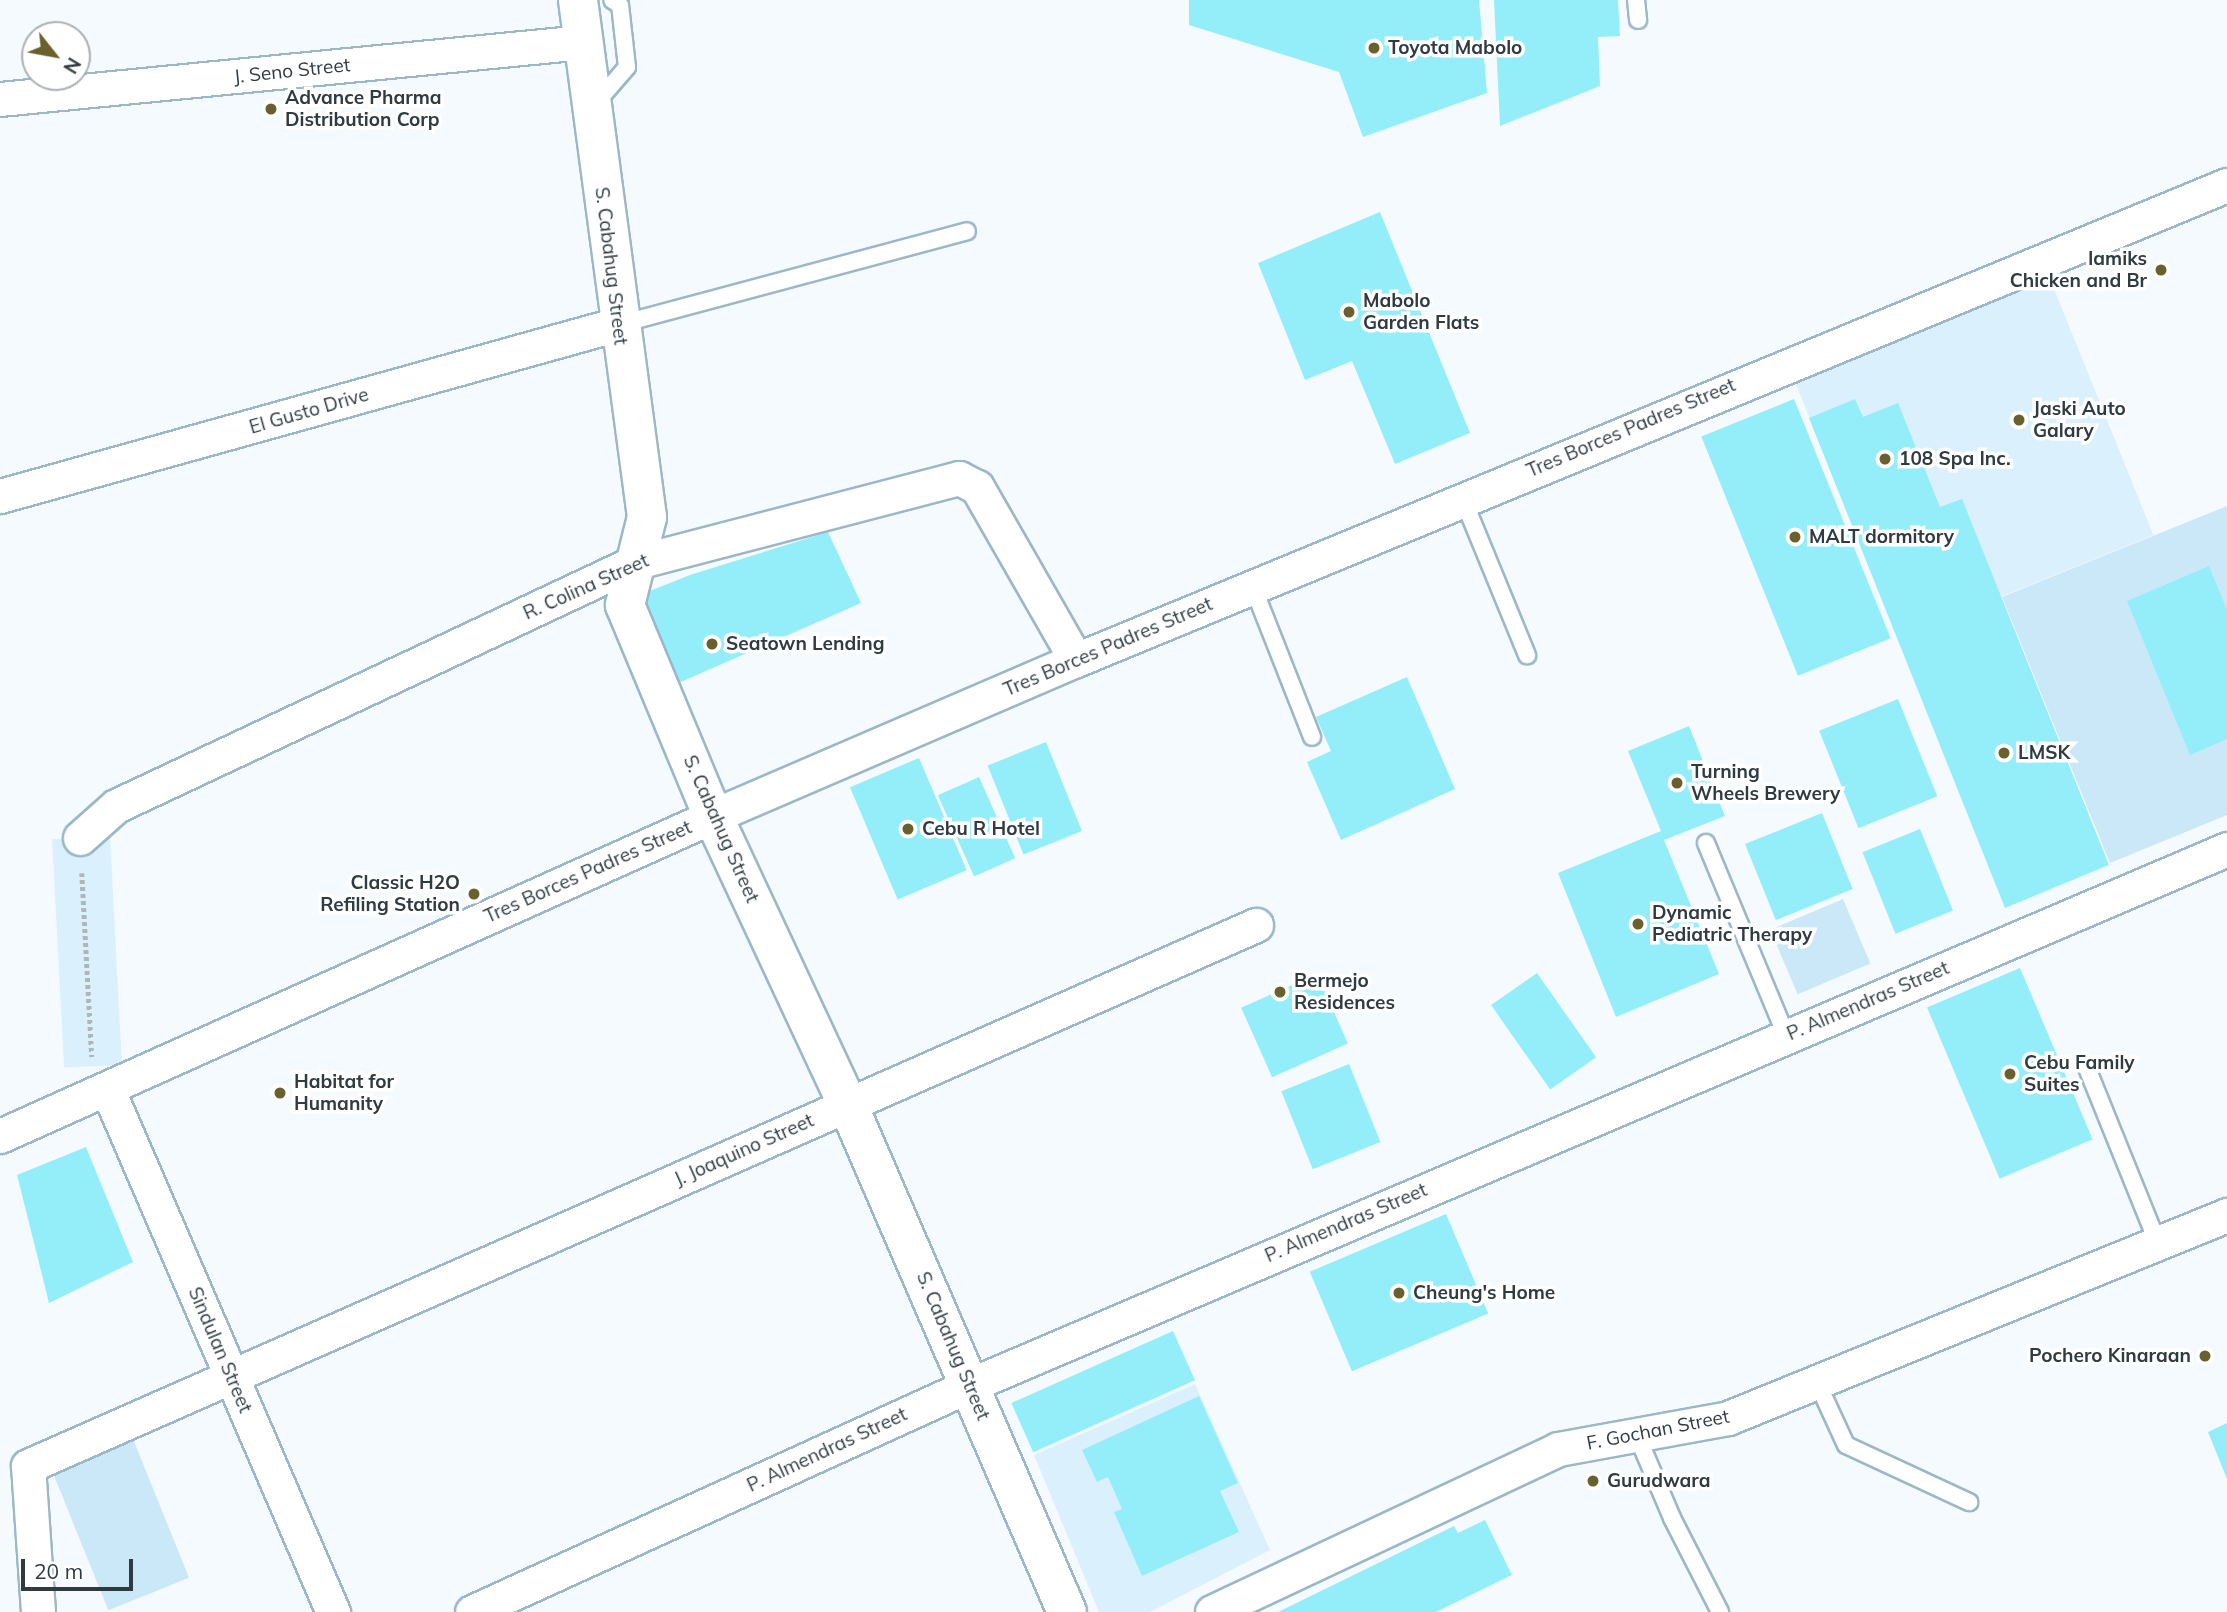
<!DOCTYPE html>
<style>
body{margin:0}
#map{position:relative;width:2227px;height:1612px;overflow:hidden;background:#f4fafd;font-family:Mulish,sans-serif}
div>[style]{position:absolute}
.built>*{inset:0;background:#daf0fd;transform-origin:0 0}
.green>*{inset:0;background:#cbe8f8;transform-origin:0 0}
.building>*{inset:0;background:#93eefa;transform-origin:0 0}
.path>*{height:4.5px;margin-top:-2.25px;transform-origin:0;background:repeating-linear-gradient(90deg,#aeb6ba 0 3.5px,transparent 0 7px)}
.roads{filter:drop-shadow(2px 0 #9cb7c7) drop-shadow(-2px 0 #9cb7c7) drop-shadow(0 2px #9cb7c7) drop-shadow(0 -2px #9cb7c7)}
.service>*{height:16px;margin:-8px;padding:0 8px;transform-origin:8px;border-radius:8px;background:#fff}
.minor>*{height:33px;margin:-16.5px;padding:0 16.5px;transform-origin:16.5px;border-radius:16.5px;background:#fff}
.tertiary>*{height:38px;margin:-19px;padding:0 19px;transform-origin:19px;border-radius:19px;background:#fff}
.dots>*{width:19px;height:19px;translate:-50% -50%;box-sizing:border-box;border:4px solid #fff;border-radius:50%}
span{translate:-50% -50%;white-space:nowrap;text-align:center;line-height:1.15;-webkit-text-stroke:7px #fff;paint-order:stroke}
.poi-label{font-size:19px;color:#2f3b41;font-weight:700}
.left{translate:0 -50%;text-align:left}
.right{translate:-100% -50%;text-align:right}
.street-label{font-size:19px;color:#2f3b41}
.north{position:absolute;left:21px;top:21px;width:70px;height:70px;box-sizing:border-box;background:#fff;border:2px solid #acb1b3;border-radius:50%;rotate:121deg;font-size:19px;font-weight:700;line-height:28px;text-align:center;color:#2f3b41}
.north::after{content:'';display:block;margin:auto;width:24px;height:32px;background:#69602d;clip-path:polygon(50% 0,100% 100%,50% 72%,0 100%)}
.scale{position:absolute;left:21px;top:1559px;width:112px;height:32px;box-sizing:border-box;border:4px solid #2f3b41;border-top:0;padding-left:9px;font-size:21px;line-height:24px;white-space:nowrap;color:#2f3b41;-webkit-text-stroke:5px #fff;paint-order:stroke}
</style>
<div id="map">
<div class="built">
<i style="left:2050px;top:279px;width:276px;height:275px;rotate:68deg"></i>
<i style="left:110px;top:836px;width:229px;height:58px;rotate:87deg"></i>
<i style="clip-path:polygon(1195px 1384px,1270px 1550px,1150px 1612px,1099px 1612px,1034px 1455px)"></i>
</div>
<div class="green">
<i style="clip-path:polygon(2227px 506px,2227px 815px,2110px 863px,2002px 597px)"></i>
<i style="left:1843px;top:899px;width:70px;height:79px;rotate:67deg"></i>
<i style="left:131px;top:1434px;width:155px;height:87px;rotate:68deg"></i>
</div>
<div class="building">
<i style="clip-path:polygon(1189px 0,1479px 0,1487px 93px,1363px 137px,1339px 72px,1189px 25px)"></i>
<i style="clip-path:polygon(1494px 0,1618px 0,1620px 36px,1598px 37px,1600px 86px,1500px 126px)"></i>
<i style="clip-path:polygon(1380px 212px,1470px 433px,1395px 464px,1352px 361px,1305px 380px,1258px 263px)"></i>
<i style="left:1794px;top:399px;width:258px;height:100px;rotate:68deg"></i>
<i style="clip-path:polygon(1855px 399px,1863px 417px,1898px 403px,1940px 507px,1962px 499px,2109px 865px,2005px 908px,1809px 418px)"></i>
<i style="clip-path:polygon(828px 532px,861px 603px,674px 685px,637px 596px,690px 575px)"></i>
<i style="clip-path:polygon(2209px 566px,2227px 610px,2227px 739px,2190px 755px,2127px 601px)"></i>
<i style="clip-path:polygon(1407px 677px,1455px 789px,1341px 840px,1307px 762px,1331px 751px,1316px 717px)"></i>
<i style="left:1898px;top:699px;width:105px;height:85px;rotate:68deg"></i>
<i style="clip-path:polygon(1689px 726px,1725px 816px,1664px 840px,1719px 974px,1616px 1017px,1558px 873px,1661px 831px,1628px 751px)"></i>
<i style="left:1046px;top:742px;width:96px;height:63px;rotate:68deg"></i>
<i style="left:919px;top:758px;width:122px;height:75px;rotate:67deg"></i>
<i style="left:979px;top:777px;width:89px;height:45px;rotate:66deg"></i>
<i style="left:1822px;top:813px;width:82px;height:83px;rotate:68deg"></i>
<i style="left:1920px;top:829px;width:88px;height:62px;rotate:68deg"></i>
<i style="left:2020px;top:968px;width:186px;height:101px;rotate:67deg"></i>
<i style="left:1537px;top:973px;width:103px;height:56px;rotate:55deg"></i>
<i style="left:1317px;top:974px;width:76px;height:83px;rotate:66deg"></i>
<i style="left:1349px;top:1064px;width:84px;height:73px;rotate:68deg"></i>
<i style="clip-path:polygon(86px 1147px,133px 1262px,49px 1303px,17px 1175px)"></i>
<i style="left:1446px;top:1214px;width:108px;height:148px;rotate:67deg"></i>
<i style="left:1173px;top:1331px;width:54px;height:177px;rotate:66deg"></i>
<i style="clip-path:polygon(1199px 1396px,1238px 1483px,1220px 1491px,1239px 1532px,1142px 1576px,1114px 1512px,1122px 1509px,1108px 1477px,1097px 1482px,1082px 1450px)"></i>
<i style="clip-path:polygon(2227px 1423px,2227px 1479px,2208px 1432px)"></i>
<i style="clip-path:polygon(1485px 1520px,1512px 1575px,1436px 1612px,1278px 1612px,1454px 1526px,1458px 1533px)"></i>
</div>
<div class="path">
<i style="left:82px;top:873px;width:184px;rotate:86.9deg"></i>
</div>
<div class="roads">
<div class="service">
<i style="left:1636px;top:0;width:20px;rotate:84deg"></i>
<i style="left:595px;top:104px;width:49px;rotate:-49.1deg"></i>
<i style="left:627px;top:67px;width:62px;rotate:-96.4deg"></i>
<i style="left:620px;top:5px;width:9px;rotate:-148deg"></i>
<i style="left:621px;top:324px;width:358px;rotate:-15deg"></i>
<i style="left:1463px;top:499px;width:169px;rotate:67.7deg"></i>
<i style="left:1253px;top:587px;width:161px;rotate:68.5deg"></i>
<i style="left:1706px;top:843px;width:208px;rotate:67.4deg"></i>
<i style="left:2087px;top:1068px;width:190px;rotate:68deg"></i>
<i style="left:1817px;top:1382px;width:69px;rotate:65.3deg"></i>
<i style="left:1846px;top:1445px;width:136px;rotate:24.9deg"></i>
<i style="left:1636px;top:1433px;width:92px;rotate:67deg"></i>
<i style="left:1672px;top:1518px;width:106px;rotate:62.9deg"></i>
</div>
<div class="minor">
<i style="left:0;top:99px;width:586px;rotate:-5.58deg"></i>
<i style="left:0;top:496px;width:641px;rotate:-15.55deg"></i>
<i style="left:80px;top:838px;width:48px;rotate:-41.6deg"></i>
<i style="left:116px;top:806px;width:571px;rotate:-25.17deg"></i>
<i style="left:633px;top:563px;width:337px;rotate:-14.6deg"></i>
<i style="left:959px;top:478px;width:20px;rotate:27deg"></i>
<i style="left:977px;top:487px;width:199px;rotate:60.2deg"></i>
<i style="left:107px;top:1088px;width:571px;rotate:66.67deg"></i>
<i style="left:0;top:1136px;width:782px;rotate:-24.17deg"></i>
<i style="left:713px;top:816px;width:395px;rotate:-23.3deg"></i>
<i style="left:1076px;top:660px;width:1245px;rotate:-22.43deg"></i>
<i style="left:38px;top:1612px;width:146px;rotate:-93.9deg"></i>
<i style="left:28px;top:1466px;width:1342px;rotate:-23.78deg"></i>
<i style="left:472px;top:1612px;width:547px;rotate:-24.5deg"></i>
<i style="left:970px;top:1385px;width:1367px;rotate:-23.09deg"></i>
<i style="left:1212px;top:1612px;width:382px;rotate:-25.2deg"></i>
<i style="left:1558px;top:1449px;width:173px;rotate:-10.3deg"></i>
<i style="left:1728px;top:1418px;width:539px;rotate:-22.14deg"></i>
</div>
<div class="tertiary">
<i style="left:578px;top:0;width:522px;rotate:82.4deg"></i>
<i style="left:647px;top:517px;width:91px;rotate:104deg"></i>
<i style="left:625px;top:605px;width:229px;rotate:67.4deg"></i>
<i style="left:713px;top:816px;width:319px;rotate:65deg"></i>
<i style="left:848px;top:1105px;width:552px;rotate:66.64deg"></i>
</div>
</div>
<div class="dots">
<i style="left:1374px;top:48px;background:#69602d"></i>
<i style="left:271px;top:109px;background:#69602d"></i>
<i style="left:2161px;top:270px;background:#69602d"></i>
<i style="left:1349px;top:312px;background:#69602d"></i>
<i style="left:2019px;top:420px;background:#69602d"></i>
<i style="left:1885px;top:459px;background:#69602d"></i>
<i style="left:1795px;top:537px;background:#69602d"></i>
<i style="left:712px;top:644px;background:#69602d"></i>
<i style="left:2004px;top:753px;background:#69602d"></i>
<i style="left:1677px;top:783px;background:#69602d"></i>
<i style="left:908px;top:829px;background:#69602d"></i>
<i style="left:474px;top:894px;background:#69602d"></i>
<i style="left:1638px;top:924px;background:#69602d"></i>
<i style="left:1280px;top:992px;background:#69602d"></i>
<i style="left:2010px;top:1074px;background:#69602d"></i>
<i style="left:280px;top:1093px;background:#69602d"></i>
<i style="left:1399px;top:1293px;background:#69602d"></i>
<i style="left:2205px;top:1356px;background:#69602d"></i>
<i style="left:1593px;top:1481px;background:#69602d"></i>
</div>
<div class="poi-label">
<span class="left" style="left:1388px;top:48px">Toyota Mabolo</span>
<span class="left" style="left:285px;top:109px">Advance Pharma<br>Distribution Corp</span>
<span class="right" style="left:2147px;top:270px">Iamiks<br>Chicken and Br</span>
<span class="left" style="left:1363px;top:312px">Mabolo<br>Garden Flats</span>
<span class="left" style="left:2033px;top:420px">Jaski Auto<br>Galary</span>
<span class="left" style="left:1899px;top:459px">108 Spa Inc.</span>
<span class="left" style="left:1809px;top:537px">MALT dormitory</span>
<span class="left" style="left:726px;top:644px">Seatown Lending</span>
<span class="left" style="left:2018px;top:753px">LMSK</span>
<span class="left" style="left:1691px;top:783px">Turning<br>Wheels Brewery</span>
<span class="left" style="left:922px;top:829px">Cebu R Hotel</span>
<span class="right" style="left:460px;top:894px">Classic H2O<br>Refiling Station</span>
<span class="left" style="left:1652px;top:924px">Dynamic<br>Pediatric Therapy</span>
<span class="left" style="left:1294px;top:992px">Bermejo<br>Residences</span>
<span class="left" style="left:2024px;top:1074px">Cebu Family<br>Suites</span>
<span class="left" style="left:294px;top:1093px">Habitat for<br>Humanity</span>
<span class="left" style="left:1413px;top:1293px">Cheung's Home</span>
<span class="right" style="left:2191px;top:1356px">Pochero Kinaraan</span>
<span class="left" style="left:1607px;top:1481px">Gurudwara</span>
</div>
<div class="street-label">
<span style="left:292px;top:71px;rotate:-6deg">J. Seno Street</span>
<span style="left:611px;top:266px;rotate:83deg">S. Cabahug Street</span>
<span style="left:309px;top:411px;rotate:-16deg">El Gusto Drive</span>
<span style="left:1631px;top:428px;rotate:-23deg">Tres Borces Padres Street</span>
<span style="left:586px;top:587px;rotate:-24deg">R. Colina Street</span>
<span style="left:1108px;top:647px;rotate:-23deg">Tres Borces Padres Street</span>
<span style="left:721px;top:829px;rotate:66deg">S. Cabahug Street</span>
<span style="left:588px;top:872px;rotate:-24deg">Tres Borces Padres Street</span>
<span style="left:1868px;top:1001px;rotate:-23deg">P. Almendras Street</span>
<span style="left:744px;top:1150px;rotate:-24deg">J. Joaquino Street</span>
<span style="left:1346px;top:1223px;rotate:-23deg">P. Almendras Street</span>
<span style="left:953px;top:1346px;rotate:67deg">S. Cabahug Street</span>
<span style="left:220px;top:1350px;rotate:67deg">Sindulan Street</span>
<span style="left:1658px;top:1430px;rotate:-11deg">F. Gochan Street</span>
<span style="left:827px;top:1450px;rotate:-25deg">P. Almendras Street</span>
</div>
<div class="north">N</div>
<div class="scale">20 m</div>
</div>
